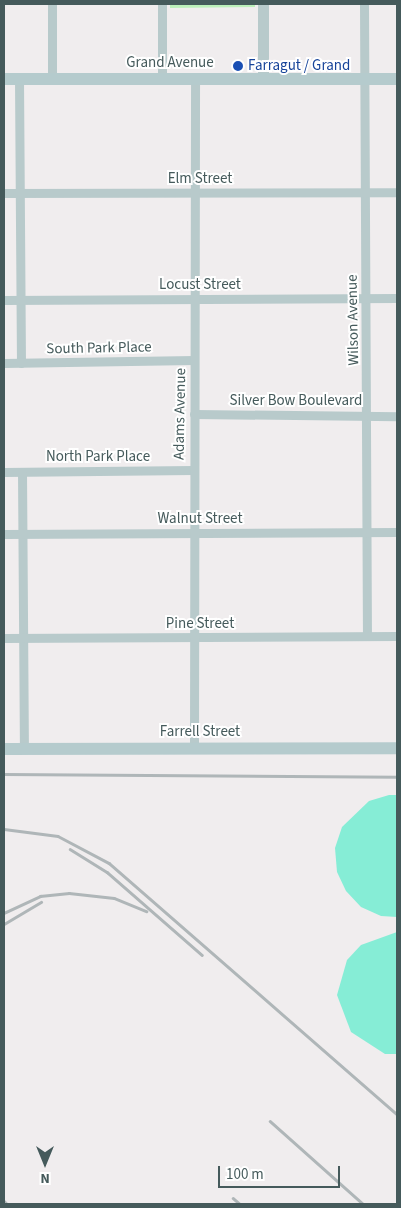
<!DOCTYPE html>
<style>
body{margin:0}
#map{position:relative;width:401px;height:1208px;overflow:hidden;background:#f0edee;font-family:"Source Sans 3",sans-serif}
div>[style]{position:absolute}
.green>*{inset:0;background:#bcefba}
.water>*{inset:0;background:#86edd6}
.minor>*{height:9px;margin:-4.5px;padding:0 4.5px;transform-origin:4.5px;border-radius:4.5px;background:#b8cacb}
.tertiary>*{height:11px;margin:-5.5px;padding:0 5.5px;transform-origin:5.5px;border-radius:5.5px;background:#b8cacb}
.secondary>*{height:12px;margin:-6px;padding:0 6px;transform-origin:6px;border-radius:6px;background:#b5cbcd}
.rail>*{height:2.5px;margin:-1.25px;padding:0 1.25px;transform-origin:1.25px;border-radius:1.25px;background:#afb6b8}
.dots>*{width:14px;height:14px;translate:-50% -50%;box-sizing:border-box;border:2px solid #fff;border-radius:50%}
span{translate:-50% -50%;white-space:nowrap;text-align:center;line-height:1.15;-webkit-text-stroke:4px #fff;paint-order:stroke}
.street-label{font-size:15px;color:#455a5b}
.transit-label{font-size:15px;color:#164399}
.left{translate:0 -50%;text-align:left}
.frame{position:absolute;inset:0;border:5px solid #455a5b;pointer-events:none}
.north{position:absolute;left:20px;top:1138px;width:50px;height:50px;-webkit-text-stroke:4px #fff;paint-order:stroke;rotate:180deg;font-size:14px;font-weight:700;line-height:20px;text-align:center;color:#455a5b}
.north::after{content:'';display:block;margin:auto;width:18px;height:22px;background:#455a5b;clip-path:polygon(50% 0,100% 100%,50% 72%,0 100%)}
.scale{position:absolute;left:218px;top:1166px;width:122px;height:22px;box-sizing:border-box;border:2px solid #455a5b;border-top:0;padding-left:6px;font-size:15px;line-height:18px;white-space:nowrap;color:#455a5b;-webkit-text-stroke:4px #fff;paint-order:stroke}
</style>
<div id="map">
<div class="green">
<i style="clip-path:polygon(170px 4px,255px 4px,255px 7px,170px 8px)"></i>
</div>
<div class="water">
<i style="clip-path:polygon(389px 795px,397px 795px,397px 917px,381px 916px,361px 907px,346px 891px,337px 872px,335px 848px,342px 827px,369px 801px)"></i>
<i style="clip-path:polygon(397px 932px,397px 1054px,385px 1054px,351px 1032px,337px 995px,347px 960px,361px 945px)"></i>
</div>
<div class="minor">
<i style="left:52px;top:4px;width:75px;rotate:90deg"></i>
<i style="left:364px;top:4px;width:632px;rotate:89.73deg"></i>
<i style="left:19px;top:79px;width:284px;rotate:89.6deg"></i>
<i style="left:162px;top:79px;width:75px;rotate:-90deg"></i>
<i style="left:4px;top:193px;width:393px;rotate:-0.1deg"></i>
<i style="left:4px;top:300px;width:393px;rotate:-0.3deg"></i>
<i style="left:4px;top:363px;width:190px;rotate:-0.9deg"></i>
<i style="left:194px;top:414px;width:203px;rotate:0.6deg"></i>
<i style="left:4px;top:472px;width:189px;rotate:-0.6deg"></i>
<i style="left:22px;top:472px;width:277px;rotate:89.6deg"></i>
<i style="left:4px;top:534px;width:393px;rotate:-0.3deg"></i>
<i style="left:4px;top:638px;width:393px;rotate:-0.3deg"></i>
<i style="left:194px;top:749px;width:670px;rotate:-89.91deg"></i>
</div>
<div class="tertiary">
<i style="left:263px;top:4px;width:75px;rotate:90deg"></i>
</div>
<div class="secondary">
<i style="left:4px;top:79px;width:393px"></i>
<i style="left:4px;top:749px;width:393px;rotate:-0.1deg"></i>
</div>
<div class="rail">
<i style="left:4px;top:774px;width:393px;rotate:0.4deg"></i>
<i style="left:4px;top:829px;width:54px;rotate:7.4deg"></i>
<i style="left:58px;top:836px;width:58px;rotate:27.9deg"></i>
<i style="left:109px;top:863px;width:382px;rotate:41.1deg"></i>
<i style="left:70px;top:849px;width:44px;rotate:31.9deg"></i>
<i style="left:107px;top:872px;width:126px;rotate:41.1deg"></i>
<i style="left:4px;top:913px;width:40px;rotate:-25deg"></i>
<i style="left:40px;top:896px;width:29px;rotate:-6deg"></i>
<i style="left:69px;top:893px;width:45px;rotate:6.3deg"></i>
<i style="left:114px;top:898px;width:35px;rotate:22deg"></i>
<i style="left:4px;top:924px;width:43px;rotate:-30.7deg"></i>
<i style="left:270px;top:1121px;width:125px;rotate:41.7deg"></i>
<i style="left:233px;top:1198px;width:9px;rotate:41deg"></i>
<i style="left:4px;top:1201px;width:4px;rotate:45deg"></i>
</div>
<div class="dots">
<i style="left:238px;top:66px;background:#1a4fb4"></i>
</div>
<div class="street-label">
<span style="left:170px;top:63px">Grand Avenue</span>
<span style="left:200px;top:179px">Elm Street</span>
<span style="left:200px;top:285px">Locust Street</span>
<span style="left:353px;top:320px;rotate:-91deg">Wilson Avenue</span>
<span style="left:99px;top:348px;rotate:-1deg">South Park Place</span>
<span style="left:296px;top:401px">Silver Bow Boulevard</span>
<span style="left:180px;top:414px;rotate:-89deg">Adams Avenue</span>
<span style="left:98px;top:457px">North Park Place</span>
<span style="left:200px;top:519px">Walnut Street</span>
<span style="left:200px;top:624px">Pine Street</span>
<span style="left:200px;top:732px">Farrell Street</span>
</div>
<div class="transit-label">
<span class="left" style="left:248px;top:66px">Farragut / Grand</span>
</div>
<div class="frame"></div>
<div class="north">N</div>
<div class="scale">100 m</div>
</div>
